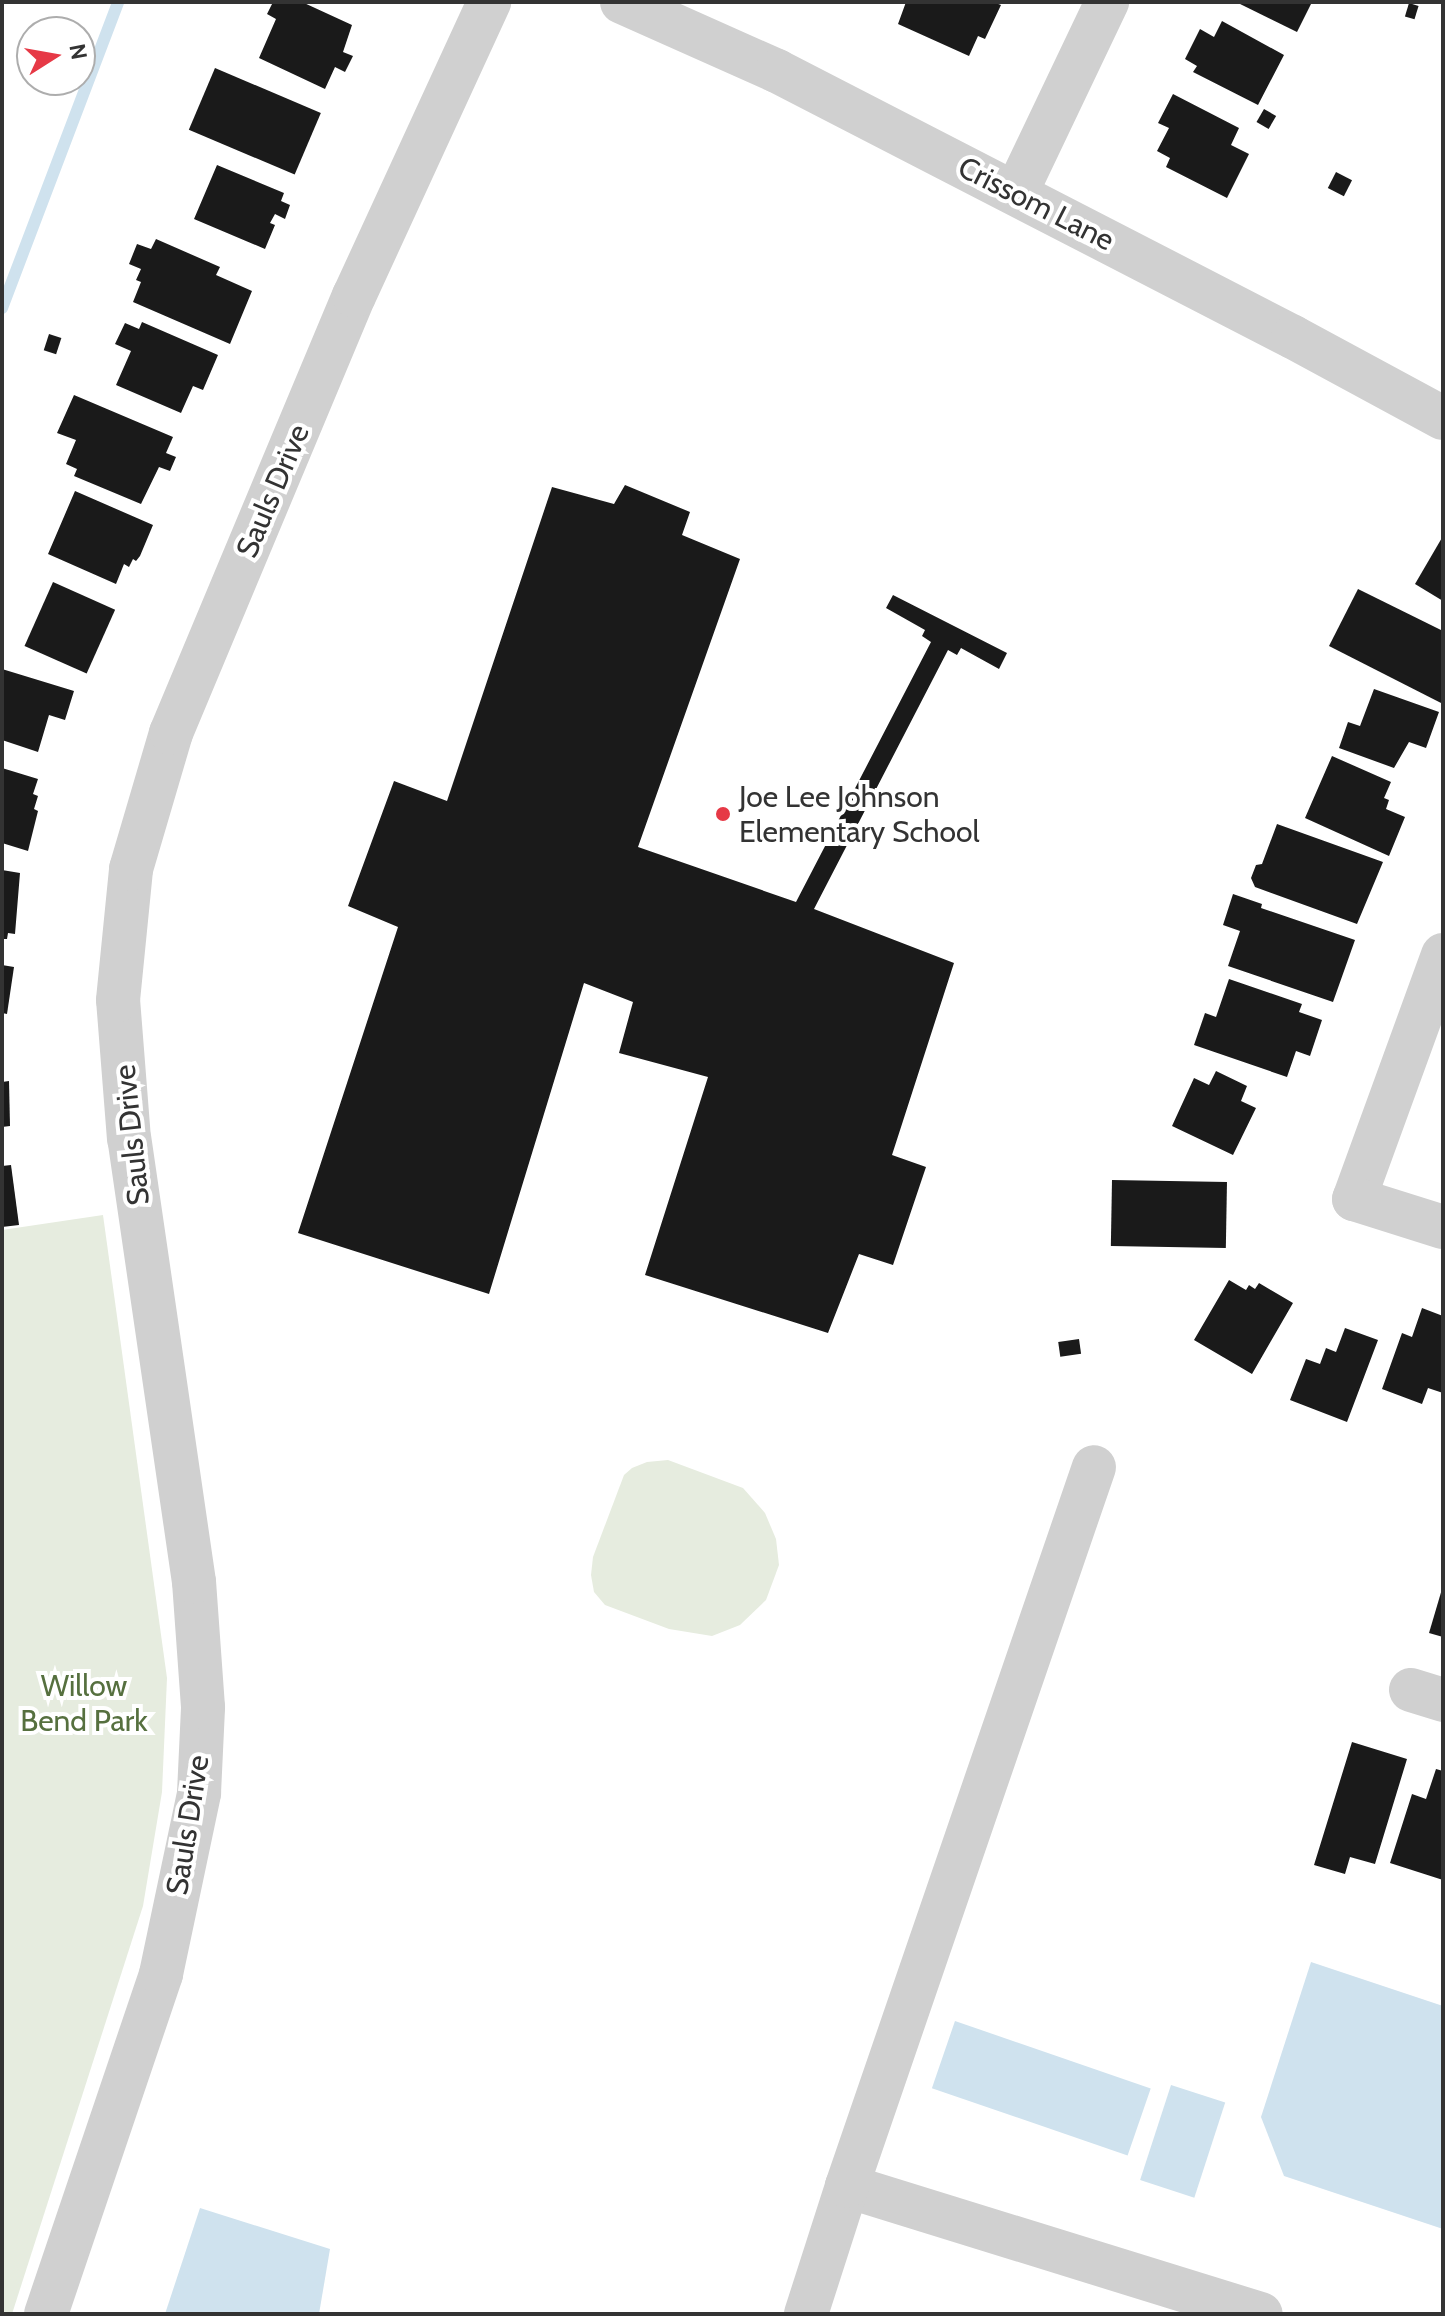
<!DOCTYPE html>
<style>
body{margin:0}
#map{position:relative;width:1445px;height:2316px;overflow:hidden;background:#fff;font-family:Cabin,sans-serif}
div>[style]{position:absolute}
.green>*{inset:0;background:#e6ecdf}
.water>*{inset:0;background:#cfe2ee;transform-origin:0 0}
.stream>*{height:12px;margin:-6px;padding:0 6px;transform-origin:6px;border-radius:6px;background:#cfe2ee}
.building>*{inset:0;background:#1a1a1a;transform-origin:0 0}
.minor>*{height:44px;margin:-22px;padding:0 22px;transform-origin:22px;border-radius:22px;background:#d0d0d0}
.dots>*{width:22px;height:22px;translate:-50% -50%;box-sizing:border-box;border:4px solid #fff;border-radius:50%}
span{translate:-50% -50%;white-space:nowrap;text-align:center;line-height:1.15;-webkit-text-stroke:8px #fff;paint-order:stroke}
.street-label{font-size:30px;color:#333}
.poi-label{font-size:30px;color:#333}
.left{translate:0 -50%;text-align:left}
.park-label{font-size:30px;color:#56703f}
.frame{position:absolute;inset:0;border:4px solid #333;pointer-events:none}
.north{position:absolute;left:16px;top:16px;width:80px;height:80px;box-sizing:border-box;background:#fff;border:2px solid #adadad;border-radius:50%;rotate:79deg;font-size:22px;font-weight:700;line-height:32px;text-align:center;color:#333}
.north::after{content:'';display:block;margin:auto;width:28px;height:36px;background:#e63946;clip-path:polygon(50% 0,100% 100%,50% 72%,0 100%)}
</style>
<div id="map">
<div class="green">
<i style="clip-path:polygon(103px 1215px,167px 1678px,162px 1792px,143px 1906px,12px 2314px,2px 2314px,2px 1230px)"></i>
<i style="clip-path:polygon(668px 1460px,743px 1488px,765px 1513px,776px 1539px,779px 1565px,766px 1600px,740px 1625px,712px 1636px,669px 1629px,605px 1605px,594px 1592px,591px 1575px,593px 1557px,624px 1475px,632px 1468px,647px 1462px)"></i>
</div>
<div class="water">
<i style="clip-path:polygon(1311px 1962px,1443px 2006px,1443px 2229px,1284px 2176px,1261px 2117px)"></i>
<i style="left:955px;top:2021px;width:207px;height:71px;rotate:19deg"></i>
<i style="left:1171px;top:2085px;width:57px;height:100px;rotate:18deg"></i>
<i style="clip-path:polygon(200px 2208px,330px 2249px,319px 2314px,165px 2314px)"></i>
</div>
<div class="stream">
<i style="left:2px;top:308px;width:327px;rotate:-69.2deg"></i>
</div>
<div class="building">
<i style="clip-path:polygon(273px 2px,302px 2px,352px 25px,343px 52px,353px 56px,345px 72px,335px 67px,325px 89px,259px 58px,276px 19px,267px 14px)"></i>
<i style="clip-path:polygon(906px 2px,993px 2px,1001px 5px,985px 39px,978px 36px,969px 56px,898px 24px)"></i>
<i style="clip-path:polygon(1236px 2px,1312px 2px,1297px 32px)"></i>
<i style="left:1409px;top:3px;width:10px;height:14px;rotate:17deg"></i>
<i style="clip-path:polygon(1222px 21px,1284px 55px,1258px 105px,1193px 72px,1197px 66px,1185px 59px,1200px 29px,1214px 37px)"></i>
<i style="left:215px;top:68px;width:115px;height:67px;rotate:23deg"></i>
<i style="clip-path:polygon(1173px 94px,1239px 128px,1231px 145px,1249px 154px,1227px 198px,1166px 167px,1170px 158px,1157px 151px,1169px 128px,1158px 123px)"></i>
<i style="left:1264px;top:109px;width:14px;height:15px;rotate:30deg"></i>
<i style="clip-path:polygon(217px 165px,284px 193px,281px 201px,290px 205px,285px 219px,275px 214px,270px 223px,275px 225px,265px 249px,194px 219px)"></i>
<i style="left:1336px;top:172px;width:18px;height:18px;rotate:27deg"></i>
<i style="clip-path:polygon(156px 239px,220px 267px,216px 275px,252px 291px,230px 344px,133px 302px,141px 282px,136px 280px,141px 269px,129px 264px,137px 244px,151px 249px)"></i>
<i style="clip-path:polygon(142px 322px,218px 355px,203px 390px,193px 386px,181px 413px,116px 385px,131px 351px,115px 344px,125px 323px,139px 329px)"></i>
<i style="left:49px;top:334px;width:13px;height:17px;rotate:18deg"></i>
<i style="clip-path:polygon(74px 395px,173px 437px,166px 453px,176px 457px,170px 471px,159px 467px,141px 504px,74px 476px,77px 469px,66px 464px,76px 440px,57px 433px)"></i>
<i style="clip-path:polygon(625px 485px,690px 512px,682px 535px,740px 559px,638px 847px,796px 902px,931px 642px,922px 636px,925px 630px,886px 608px,893px 595px,1007px 653px,999px 669px,961px 648px,957px 655px,948px 650px,814px 909px,954px 963px,892px 1155px,926px 1167px,893px 1265px,859px 1254px,828px 1333px,645px 1275px,708px 1077px,619px 1053px,633px 1002px,584px 983px,489px 1294px,298px 1233px,398px 927px,348px 906px,394px 781px,447px 801px,552px 487px,614px 504px)"></i>
<i style="clip-path:polygon(75px 491px,153px 525px,140px 556px,136px 561px,133px 559px,129px 567px,124px 564px,116px 584px,48px 554px)"></i>
<i style="clip-path:polygon(1443px 536px,1443px 601px,1415px 584px)"></i>
<i style="left:53px;top:582px;width:68px;height:70px;rotate:24deg"></i>
<i style="clip-path:polygon(1358px 589px,1443px 631px,1443px 704px,1329px 646px)"></i>
<i style="clip-path:polygon(2px 669px,74px 691px,65px 720px,49px 715px,38px 752px,2px 740px)"></i>
<i style="clip-path:polygon(1374px 689px,1439px 712px,1426px 748px,1409px 742px,1394px 768px,1339px 748px,1348px 722px,1360px 726px)"></i>
<i style="clip-path:polygon(1332px 756px,1391px 782px,1384px 798px,1389px 800px,1386px 809px,1405px 817px,1389px 856px,1305px 818px)"></i>
<i style="clip-path:polygon(2px 768px,38px 779px,33px 794px,38px 796px,34px 809px,38px 811px,28px 851px,2px 843px)"></i>
<i style="clip-path:polygon(1277px 824px,1383px 862px,1357px 924px,1255px 887px,1251px 878px,1256px 865px,1262px 864px)"></i>
<i style="clip-path:polygon(2px 870px,20px 873px,15px 934px,8px 933px,7px 939px,2px 939px)"></i>
<i style="clip-path:polygon(1233px 894px,1262px 904px,1261px 908px,1355px 940px,1333px 1002px,1228px 966px,1240px 931px,1223px 925px)"></i>
<i style="clip-path:polygon(2px 965px,14px 967px,7px 1014px,2px 1013px)"></i>
<i style="clip-path:polygon(1229px 979px,1302px 1004px,1299px 1012px,1322px 1020px,1310px 1056px,1296px 1051px,1287px 1077px,1194px 1045px,1205px 1013px,1216px 1017px)"></i>
<i style="clip-path:polygon(1216px 1071px,1247px 1086px,1241px 1101px,1256px 1108px,1233px 1155px,1172px 1126px,1194px 1078px,1209px 1085px)"></i>
<i style="clip-path:polygon(9px 1081px,10px 1126px,2px 1127px,2px 1082px)"></i>
<i style="clip-path:polygon(11px 1165px,19px 1225px,2px 1227px,2px 1166px)"></i>
<i style="left:1112px;top:1180px;width:115px;height:66px;rotate:1deg"></i>
<i style="clip-path:polygon(1229px 1280px,1246px 1290px,1249px 1285px,1255px 1289px,1259px 1283px,1293px 1303px,1252px 1374px,1194px 1340px)"></i>
<i style="clip-path:polygon(1422px 1308px,1443px 1316px,1443px 1393px,1428px 1388px,1422px 1404px,1382px 1389px,1402px 1333px,1412px 1337px)"></i>
<i style="clip-path:polygon(1345px 1328px,1378px 1340px,1347px 1422px,1290px 1400px,1306px 1359px,1320px 1364px,1326px 1348px,1336px 1352px)"></i>
<i style="left:1079px;top:1339px;width:15px;height:21px;rotate:82deg"></i>
<i style="clip-path:polygon(1442px 1589px,1443px 1589px,1443px 1637px,1429px 1633px)"></i>
<i style="clip-path:polygon(1352px 1742px,1407px 1759px,1375px 1864px,1350px 1857px,1345px 1874px,1314px 1865px)"></i>
<i style="clip-path:polygon(1436px 1769px,1443px 1771px,1443px 1880px,1390px 1863px,1412px 1794px,1426px 1799px)"></i>
</div>
<div class="minor">
<i style="left:622px;top:2px;width:170px;rotate:24deg"></i>
<i style="left:777px;top:71px;width:581px;rotate:27.27deg"></i>
<i style="left:1293px;top:337px;width:170px;rotate:28.4deg"></i>
<i style="left:1016px;top:193px;width:212px;rotate:-64.5deg"></i>
<i style="left:1443px;top:955px;width:260px;rotate:110deg"></i>
<i style="left:1354px;top:1199px;width:93px;rotate:17.5deg"></i>
<i style="left:1411px;top:1690px;width:34px;rotate:17deg"></i>
<i style="left:847px;top:2186px;width:433px;rotate:17.2deg"></i>
<i style="left:46px;top:2314px;width:359px;rotate:-71.3deg"></i>
<i style="left:161px;top:1974px;width:185px;rotate:-78.1deg"></i>
<i style="left:199px;top:1793px;width:86px;rotate:-87.3deg"></i>
<i style="left:203px;top:1707px;width:125px;rotate:-94.1deg"></i>
<i style="left:194px;top:1582px;width:448px;rotate:-98.3deg"></i>
<i style="left:129px;top:1139px;width:139px;rotate:-94.5deg"></i>
<i style="left:118px;top:1000px;width:132px;rotate:-84.3deg"></i>
<i style="left:131px;top:869px;width:142px;rotate:-73.6deg"></i>
<i style="left:171px;top:733px;width:474px;rotate:-67.3deg"></i>
<i style="left:354px;top:296px;width:324px;rotate:-65.3deg"></i>
<i style="left:806px;top:2314px;width:134px;rotate:-72.2deg"></i>
<i style="left:847px;top:2186px;width:760px;rotate:-71.04deg"></i>
</div>
<div class="dots">
<i style="left:723px;top:814px;background:#e63946"></i>
</div>
<div class="street-label">
<span style="left:1036px;top:204px;rotate:27deg">Crissom Lane</span>
<span style="left:273px;top:491px;rotate:-67deg">Sauls Drive</span>
<span style="left:132px;top:1135px;rotate:-96deg">Sauls Drive</span>
<span style="left:188px;top:1825px;rotate:-81deg">Sauls Drive</span>
</div>
<div class="poi-label">
<span class="left" style="left:739px;top:814px">Joe Lee Johnson<br>Elementary School</span>
</div>
<div class="park-label">
<span style="left:84px;top:1703px">Willow<br>Bend Park</span>
</div>
<div class="frame"></div>
<div class="north">N</div>
</div>
